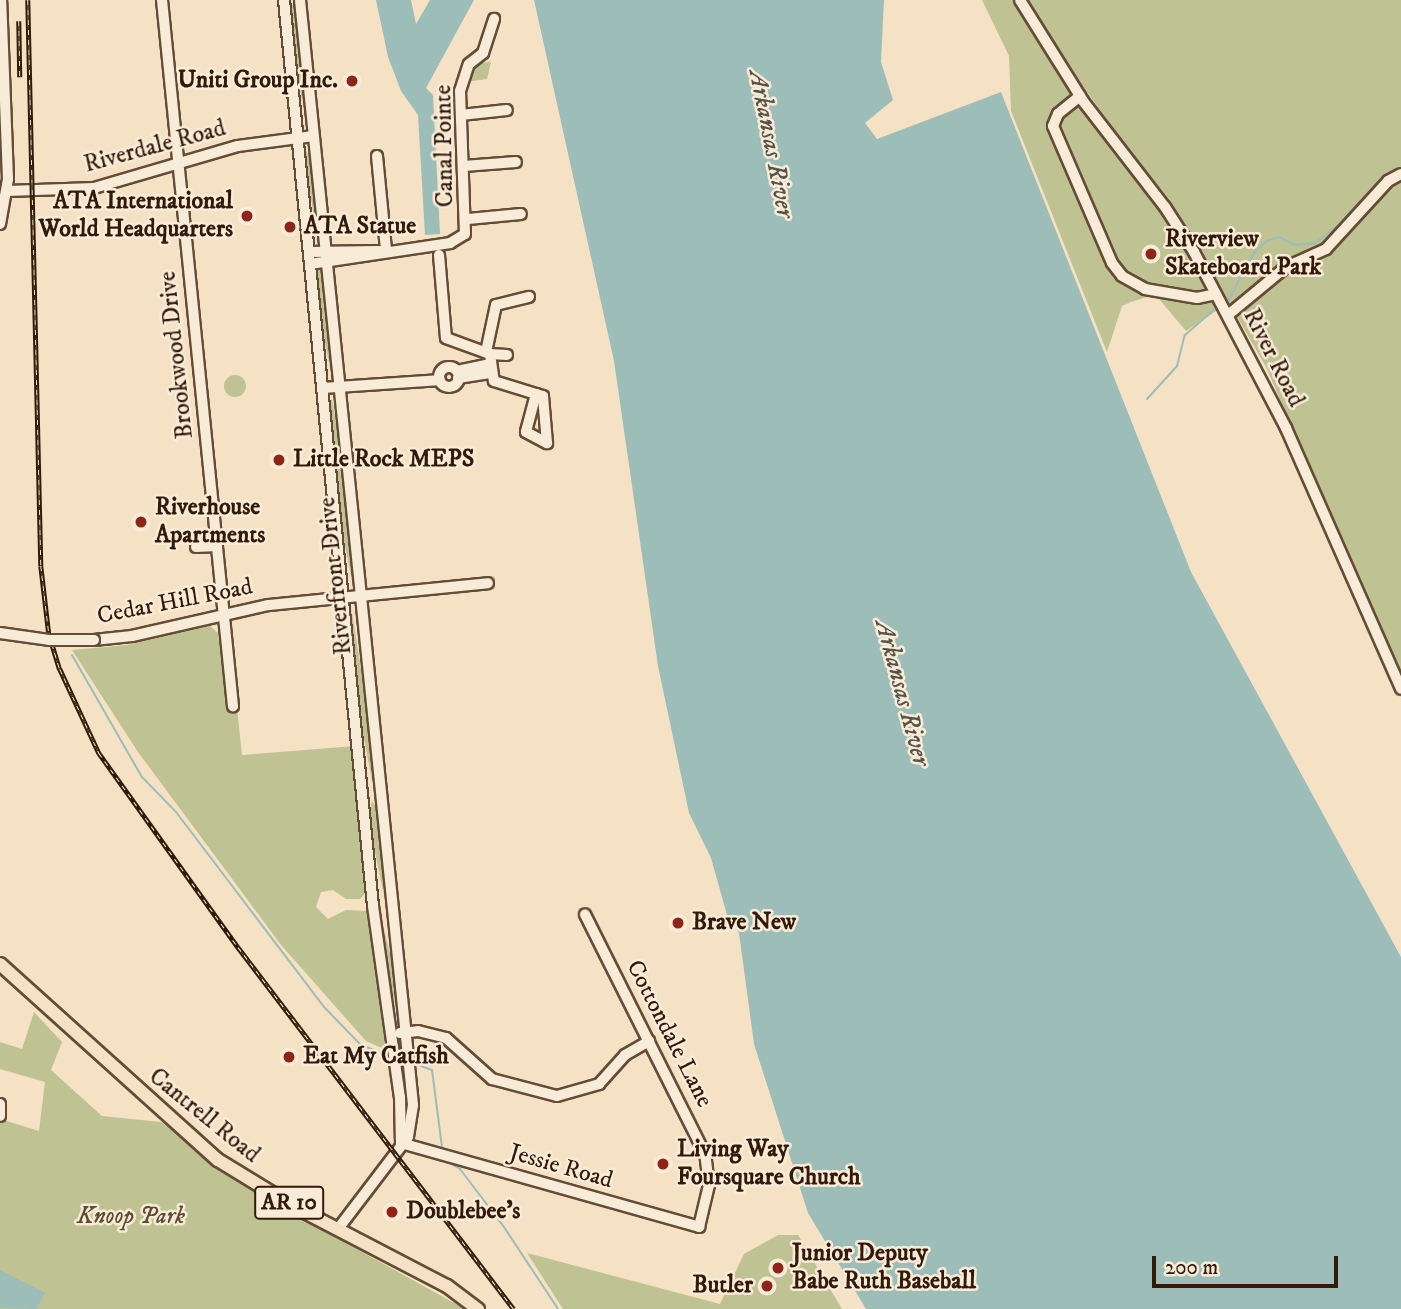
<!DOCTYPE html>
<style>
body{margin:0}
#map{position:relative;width:1401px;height:1309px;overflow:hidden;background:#f5e2c4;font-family:"IM FELL DW Pica",serif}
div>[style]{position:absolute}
.green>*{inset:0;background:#bfc292}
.round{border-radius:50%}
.water>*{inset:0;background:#9dbdb8}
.stream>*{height:2px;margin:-1px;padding:0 1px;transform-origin:1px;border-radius:1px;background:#9dbdb8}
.roads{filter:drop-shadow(2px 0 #644c37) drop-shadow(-2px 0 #644c37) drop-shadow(0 2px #644c37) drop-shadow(0 -2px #644c37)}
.minor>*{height:10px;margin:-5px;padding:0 5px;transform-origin:5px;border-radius:5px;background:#f8ecd9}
.minor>.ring{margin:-5px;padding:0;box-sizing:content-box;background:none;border:10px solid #f8ecd9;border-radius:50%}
.major>*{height:12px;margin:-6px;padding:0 6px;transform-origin:6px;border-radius:6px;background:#f5e2c4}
.rail>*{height:4.5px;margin-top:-2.25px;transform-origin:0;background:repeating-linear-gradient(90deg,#f8ecd9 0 5px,#331a08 0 10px);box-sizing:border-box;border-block:2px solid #331a08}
.bridges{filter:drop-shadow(2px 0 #644c37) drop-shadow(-2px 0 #644c37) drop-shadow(0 2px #644c37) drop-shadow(0 -2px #644c37)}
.minor-bridge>*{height:10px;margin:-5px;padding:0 5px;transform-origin:5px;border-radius:5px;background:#f8ecd9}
.dots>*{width:19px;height:19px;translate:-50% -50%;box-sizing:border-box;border:4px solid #f8ecd9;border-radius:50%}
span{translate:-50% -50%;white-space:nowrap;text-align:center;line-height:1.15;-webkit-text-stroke:5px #f8ecd9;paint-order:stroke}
.shield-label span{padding:2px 5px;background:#f8ecd9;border:2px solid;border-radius:5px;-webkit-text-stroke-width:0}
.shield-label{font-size:23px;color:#331a08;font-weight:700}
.poi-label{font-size:24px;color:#331a08;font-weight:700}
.right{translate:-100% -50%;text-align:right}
.left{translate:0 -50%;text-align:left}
.street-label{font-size:24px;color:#331a08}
.park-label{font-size:24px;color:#5d4c31;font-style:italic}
.water-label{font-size:26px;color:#585346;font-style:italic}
.scale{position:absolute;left:1152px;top:1256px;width:186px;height:32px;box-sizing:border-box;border:4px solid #331a08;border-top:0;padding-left:9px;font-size:21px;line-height:24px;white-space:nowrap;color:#331a08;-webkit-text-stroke:5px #f8ecd9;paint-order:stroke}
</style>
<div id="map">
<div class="green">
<i style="clip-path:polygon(982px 0,1017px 0,1193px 257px,1219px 309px,1186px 331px,1159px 299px,1147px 297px,1131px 302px,1122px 306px,1107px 352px,1011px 111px,1009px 56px)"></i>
<i style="clip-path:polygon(1028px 0,1401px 0,1401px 676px,1266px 367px,1169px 199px,1121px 140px,1051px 41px)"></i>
<i style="clip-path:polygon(294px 3px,304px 72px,307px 128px,292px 43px,289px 10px)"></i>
<i style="clip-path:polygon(491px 62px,487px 79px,465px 82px,477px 63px)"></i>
<i style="clip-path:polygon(304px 148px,310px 157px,321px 242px,318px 247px)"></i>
<i style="clip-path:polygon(319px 266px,323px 266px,332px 378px,318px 307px,315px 275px)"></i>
<i class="round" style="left:224px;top:375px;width:22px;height:22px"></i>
<i style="clip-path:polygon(332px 399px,343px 466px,353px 586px,339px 515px,328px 405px)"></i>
<i style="clip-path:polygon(351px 606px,370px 726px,372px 781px,357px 701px)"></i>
<i style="clip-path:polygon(210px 626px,218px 633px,227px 709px,237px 708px,242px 755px,355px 746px,368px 890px,360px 899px,346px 899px,333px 890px,321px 892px,316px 907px,328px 919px,346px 910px,366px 911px,372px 920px,391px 1052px,366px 1041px,281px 945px,138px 752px,72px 650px,127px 645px)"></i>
<i style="clip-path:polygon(372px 801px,378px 809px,384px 896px,369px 822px)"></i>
<i style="clip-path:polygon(381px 917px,396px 978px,399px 1021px,382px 949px)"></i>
<i style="clip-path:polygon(34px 1012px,62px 1042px,51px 1070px,102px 1116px,161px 1122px,261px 1196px,465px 1309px,0 1309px,0 1119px,39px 1131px,45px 1082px,0 1069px,0 1042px,22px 1049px)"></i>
<i style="clip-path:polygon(401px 1044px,408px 1101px,406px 1132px,398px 1045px)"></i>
<i style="clip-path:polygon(778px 1235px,798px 1235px,842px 1309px,563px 1309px,527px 1253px,720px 1304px,744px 1254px)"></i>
</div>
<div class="water">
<i style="clip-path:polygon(376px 0,411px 0,416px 24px,430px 0,474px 0,426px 88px,433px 95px,440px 234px,425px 235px,418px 115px,401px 91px,388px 57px)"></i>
<i style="clip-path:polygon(534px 0,884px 0,881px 62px,893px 100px,865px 123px,877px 139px,1001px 92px,1191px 572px,1401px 957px,1401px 1309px,866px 1309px,808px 1213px,754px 1044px,739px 933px,727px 915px,711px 858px,689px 813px,658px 666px,614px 361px)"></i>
<i style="clip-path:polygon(0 1270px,45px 1293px,36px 1309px,0 1308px)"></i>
</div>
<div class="stream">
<i style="left:1229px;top:299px;width:52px;rotate:-61.5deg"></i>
<i style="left:1254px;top:253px;width:18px;rotate:-43deg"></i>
<i style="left:1267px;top:241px;width:13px;rotate:-18deg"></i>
<i style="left:1279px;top:237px;width:17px;rotate:28deg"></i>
<i style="left:1294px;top:245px;width:21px;rotate:-5deg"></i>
<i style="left:1315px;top:243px;width:41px;rotate:-37.1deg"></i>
<i style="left:1147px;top:399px;width:45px;rotate:-47.7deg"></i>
<i style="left:1177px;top:366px;width:32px;rotate:-76deg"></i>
<i style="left:1185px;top:335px;width:37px;rotate:-41deg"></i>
<i style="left:72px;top:655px;width:141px;rotate:60.2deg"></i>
<i style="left:142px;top:777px;width:49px;rotate:45.8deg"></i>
<i style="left:176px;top:812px;width:245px;rotate:52.8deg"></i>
<i style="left:324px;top:1007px;width:53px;rotate:45.8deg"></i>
<i style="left:361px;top:1045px;width:25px;rotate:21deg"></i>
<i style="left:421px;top:1066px;width:12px;rotate:20deg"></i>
<i style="left:432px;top:1070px;width:78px;rotate:82.6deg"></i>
<i style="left:448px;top:1162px;width:14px;rotate:30deg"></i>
<i style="left:460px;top:1169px;width:73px;rotate:52.8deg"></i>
<i style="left:504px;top:1227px;width:98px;rotate:56.6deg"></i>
</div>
<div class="roads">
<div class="minor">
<i style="left:162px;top:0;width:710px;rotate:84.26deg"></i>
<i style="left:284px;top:0;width:910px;rotate:84.39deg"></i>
<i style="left:373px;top:906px;width:193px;rotate:82deg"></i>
<i style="left:400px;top:1097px;width:46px;rotate:88.8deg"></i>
<i style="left:300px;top:0;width:1111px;rotate:84.16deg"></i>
<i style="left:413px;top:1105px;width:32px;rotate:99deg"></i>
<i style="left:408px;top:1137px;width:116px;rotate:127.3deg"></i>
<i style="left:1020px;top:0;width:119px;rotate:58deg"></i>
<i style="left:1083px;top:101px;width:134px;rotate:52.3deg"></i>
<i style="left:1165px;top:207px;width:54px;rotate:57.2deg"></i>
<i style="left:1194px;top:252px;width:199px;rotate:62.4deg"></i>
<i style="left:1286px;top:428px;width:285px;rotate:66.2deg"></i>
<i style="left:1080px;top:96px;width:28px;rotate:141deg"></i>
<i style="left:1058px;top:114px;width:13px;rotate:113deg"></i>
<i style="left:1053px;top:126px;width:149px;rotate:66.7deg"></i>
<i style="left:1112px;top:263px;width:16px;rotate:52deg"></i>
<i style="left:1122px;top:276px;width:26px;rotate:29deg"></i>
<i style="left:1145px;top:289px;width:53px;rotate:9.8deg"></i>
<i style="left:1197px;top:298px;width:19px;rotate:-12deg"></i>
<i style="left:461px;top:115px;width:46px;rotate:-6.2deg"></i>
<i style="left:377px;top:156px;width:94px;rotate:84.5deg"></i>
<i style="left:464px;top:166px;width:52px;rotate:-4.4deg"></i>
<i style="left:7px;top:191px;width:87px;rotate:-2deg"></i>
<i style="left:94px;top:188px;width:150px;rotate:-16.3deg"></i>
<i style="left:238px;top:146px;width:76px;rotate:-7.6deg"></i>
<i style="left:468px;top:219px;width:53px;rotate:-5.4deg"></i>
<i style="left:0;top:224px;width:46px;rotate:-79.9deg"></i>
<i style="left:8px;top:179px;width:179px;rotate:-92.2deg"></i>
<i style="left:309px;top:252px;width:70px;rotate:-0.8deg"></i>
<i style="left:439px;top:255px;width:83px;rotate:85.2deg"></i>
<i style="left:446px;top:338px;width:47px;rotate:20deg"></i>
<i style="left:490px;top:354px;width:17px;rotate:3deg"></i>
<i style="left:310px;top:264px;width:142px;rotate:-8.5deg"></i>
<i style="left:450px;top:243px;width:17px;rotate:-31deg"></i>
<i style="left:465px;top:234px;width:143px;rotate:-92deg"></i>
<i style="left:460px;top:91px;width:28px;rotate:-72deg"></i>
<i style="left:469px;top:64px;width:18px;rotate:-38deg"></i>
<i style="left:483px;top:53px;width:36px;rotate:-72deg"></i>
<i style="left:1228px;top:315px;width:75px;rotate:-39.6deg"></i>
<i style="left:1286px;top:267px;width:44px;rotate:-24.2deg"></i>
<i style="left:1326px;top:249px;width:92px;rotate:-47.6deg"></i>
<i style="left:1388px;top:181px;width:15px;rotate:-28deg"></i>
<i style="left:486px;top:352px;width:48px;rotate:-78deg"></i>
<i style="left:496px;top:305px;width:34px;rotate:-14deg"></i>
<i style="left:490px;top:354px;width:27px;rotate:82deg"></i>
<i style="left:494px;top:381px;width:44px;rotate:17.2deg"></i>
<i style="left:536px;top:394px;width:39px;rotate:105deg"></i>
<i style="left:526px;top:432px;width:24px;rotate:28deg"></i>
<i style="left:547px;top:443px;width:47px;rotate:-94.9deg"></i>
<i style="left:543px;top:396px;width:7px;rotate:-164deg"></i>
<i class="ring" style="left:439px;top:367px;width:10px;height:10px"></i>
<i style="left:457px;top:371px;width:33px;rotate:-12deg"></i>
<i style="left:458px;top:378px;width:32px;rotate:-9deg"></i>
<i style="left:324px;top:388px;width:116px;rotate:-3.9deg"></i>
<i style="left:196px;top:547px;width:21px;rotate:-3deg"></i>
<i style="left:94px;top:640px;width:38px;rotate:-6deg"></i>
<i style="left:132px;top:636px;width:140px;rotate:-12.8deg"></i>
<i style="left:269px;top:605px;width:220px;rotate:-5.7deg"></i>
<i style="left:400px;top:1033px;width:18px;rotate:-6deg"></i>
<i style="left:418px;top:1031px;width:29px;rotate:14deg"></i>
<i style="left:446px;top:1038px;width:62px;rotate:41.7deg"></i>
<i style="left:492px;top:1079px;width:67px;rotate:14.7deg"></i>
<i style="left:557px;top:1096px;width:44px;rotate:-15.9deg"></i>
<i style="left:599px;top:1084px;width:39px;rotate:-48deg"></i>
<i style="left:625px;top:1055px;width:28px;rotate:-30deg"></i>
<i style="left:0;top:1104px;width:12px;rotate:90deg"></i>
<i style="left:401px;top:1143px;width:310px;rotate:15.7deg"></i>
<i style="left:699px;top:1227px;width:43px;rotate:-76.6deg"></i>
<i style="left:709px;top:1185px;width:31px;rotate:-97deg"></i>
<i style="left:705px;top:1154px;width:268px;rotate:-116.6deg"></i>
</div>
<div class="major">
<i style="left:0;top:964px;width:293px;rotate:42deg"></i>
<i style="left:218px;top:1160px;width:90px;rotate:31.4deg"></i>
<i style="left:295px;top:1207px;width:171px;rotate:27.5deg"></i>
<i style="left:447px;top:1286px;width:39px;rotate:37deg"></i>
</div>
</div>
<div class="rail">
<i style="left:28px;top:0;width:566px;rotate:88.68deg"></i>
<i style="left:41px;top:566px;width:68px;rotate:83.3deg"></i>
<i style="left:49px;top:634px;width:37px;rotate:73deg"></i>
<i style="left:60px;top:669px;width:93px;rotate:65.1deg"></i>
<i style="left:99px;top:753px;width:239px;rotate:54.4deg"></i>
<i style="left:238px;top:947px;width:455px;rotate:52.7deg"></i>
<i style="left:19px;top:21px;width:56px;rotate:89deg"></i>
</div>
<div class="bridges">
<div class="minor-bridge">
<i style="left:0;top:633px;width:49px;rotate:8.1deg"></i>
<i style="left:49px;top:640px;width:45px"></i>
</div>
</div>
<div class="dots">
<i style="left:352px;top:81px;background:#8f2418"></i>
<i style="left:247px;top:216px;background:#8f2418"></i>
<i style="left:290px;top:227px;background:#8f2418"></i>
<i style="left:1151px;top:254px;background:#8f2418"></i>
<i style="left:279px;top:460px;background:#8f2418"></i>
<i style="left:141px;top:522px;background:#8f2418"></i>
<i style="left:678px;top:923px;background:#8f2418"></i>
<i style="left:289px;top:1057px;background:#8f2418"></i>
<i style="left:663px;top:1164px;background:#8f2418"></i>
<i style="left:392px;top:1212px;background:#8f2418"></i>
<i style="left:778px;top:1268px;background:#8f2418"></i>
<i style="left:767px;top:1286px;background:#8f2418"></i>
</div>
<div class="shield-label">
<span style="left:289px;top:1203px">AR 10</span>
</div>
<div class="poi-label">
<span class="right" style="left:338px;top:81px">Uniti Group Inc.</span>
<span class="right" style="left:233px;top:216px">ATA International<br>World Headquarters</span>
<span class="left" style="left:304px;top:227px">ATA Statue</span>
<span class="left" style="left:1165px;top:254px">Riverview<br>Skateboard Park</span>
<span class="left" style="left:293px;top:460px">Little Rock MEPS</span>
<span class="left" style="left:155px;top:522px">Riverhouse<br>Apartments</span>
<span class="left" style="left:692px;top:923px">Brave New</span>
<span class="left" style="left:303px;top:1057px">Eat My Catfish</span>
<span class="left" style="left:677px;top:1164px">Living Way<br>Foursquare Church</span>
<span class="left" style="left:406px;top:1212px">Doublebee's</span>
<span class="left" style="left:792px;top:1268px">Junior Deputy<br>Babe Ruth Baseball</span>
<span class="right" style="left:753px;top:1286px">Butler</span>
</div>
<div class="street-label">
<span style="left:445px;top:146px;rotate:-91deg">Canal Pointe</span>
<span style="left:155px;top:147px;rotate:-15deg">Riverdale Road</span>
<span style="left:177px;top:355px;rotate:-96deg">Brookwood Drive</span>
<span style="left:1273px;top:358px;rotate:63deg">River Road</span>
<span style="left:336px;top:576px;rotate:-96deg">Riverfront Drive</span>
<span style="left:175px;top:602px;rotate:-11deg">Cedar Hill Road</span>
<span style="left:669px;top:1034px;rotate:63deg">Cottondale Lane</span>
<span style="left:204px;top:1116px;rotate:39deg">Cantrell Road</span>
<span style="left:561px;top:1167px;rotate:16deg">Jessie Road</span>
</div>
<div class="park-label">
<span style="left:131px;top:1217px">Knoop Park</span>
</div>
<div class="water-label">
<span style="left:771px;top:144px;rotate:79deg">Arkansas River</span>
<span style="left:902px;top:693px;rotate:75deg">Arkansas River</span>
</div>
<div class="scale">200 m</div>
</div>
